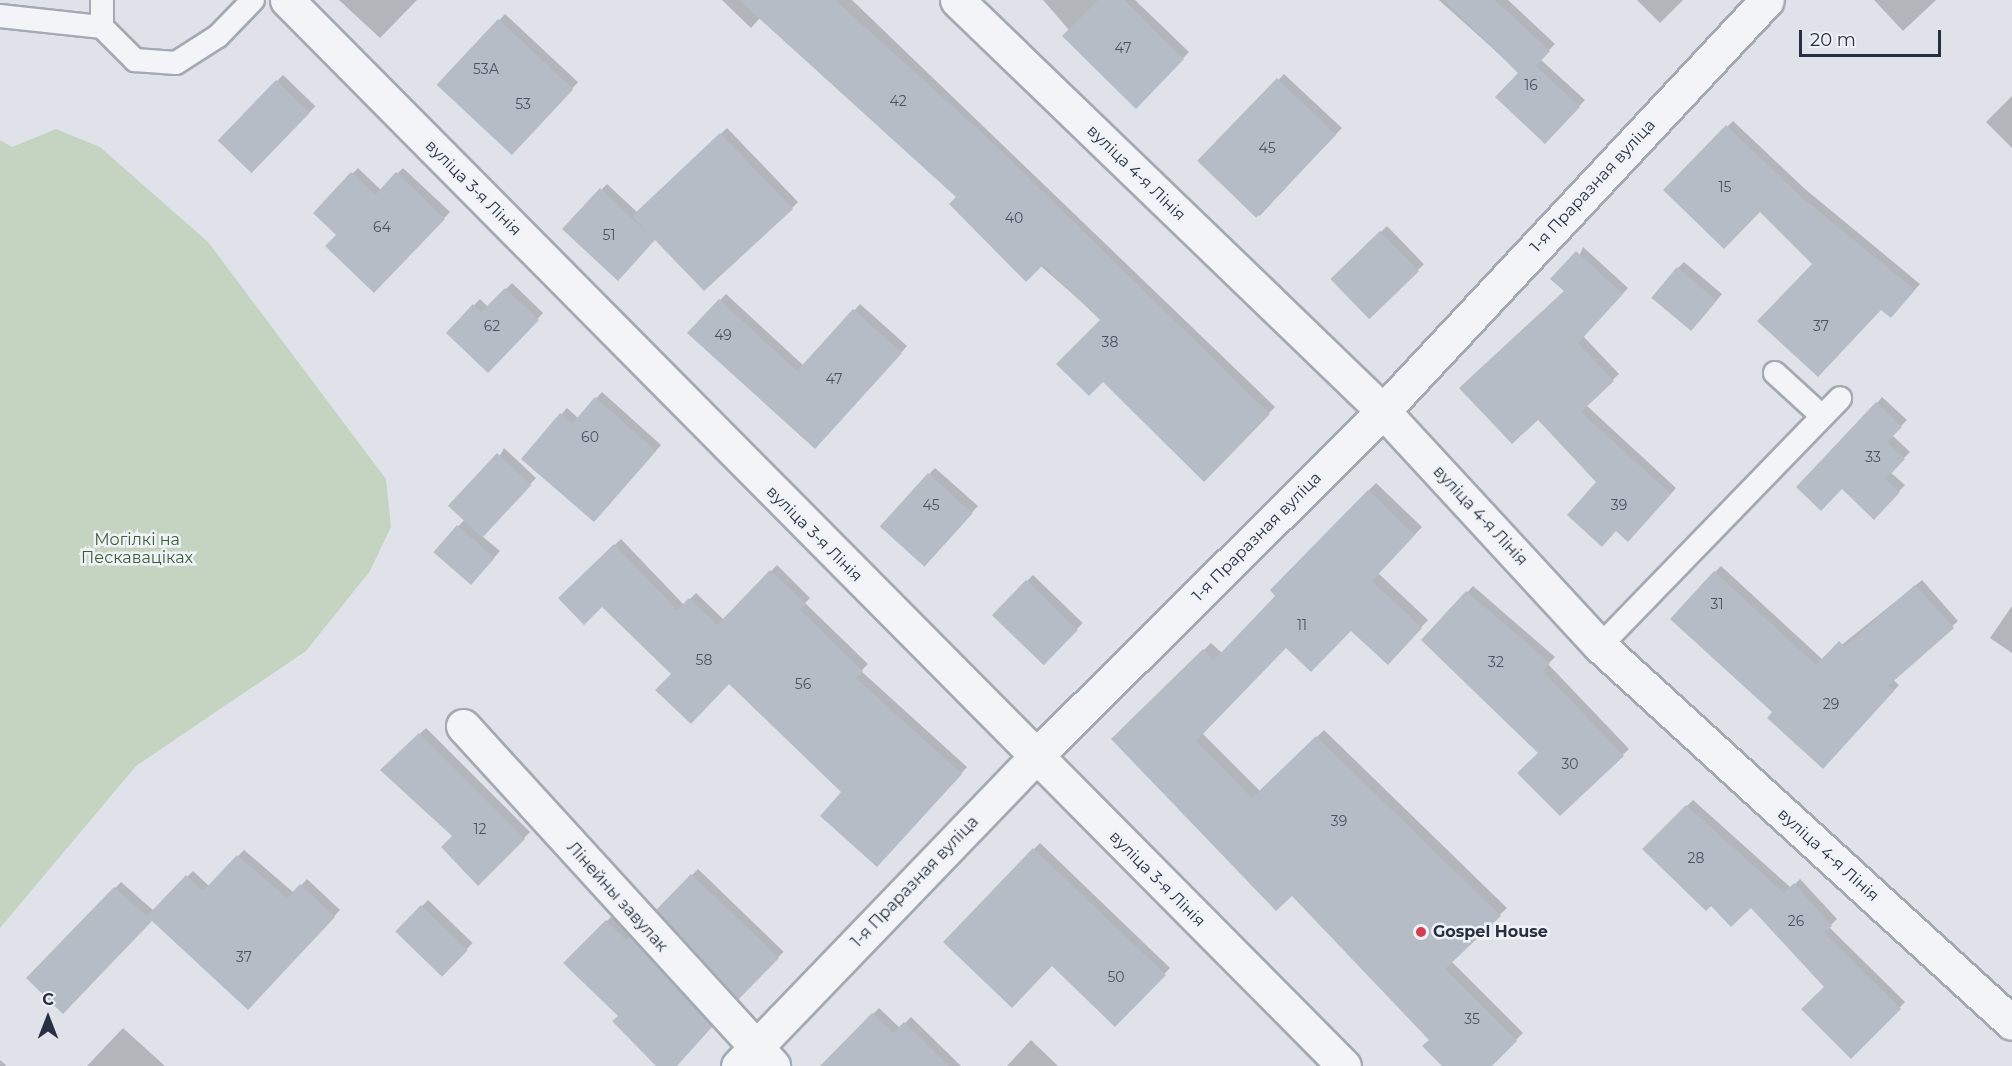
<!DOCTYPE html>
<meta charset="utf-8">
<style>
body{margin:0}
#map{position:relative;width:2012px;height:1066px;overflow:hidden;background:#dfe3e9;font-family:Montserrat,sans-serif}
div>[style]{position:absolute}
.green>*{inset:0;background:#c4d4c0}
.shadow>*{inset:0;background:#0003;transform-origin:0 0}
.building>*{inset:0;background:#b6bcc6;transform-origin:0 0}
.roads{filter:drop-shadow(2px 0 #a4aab3) drop-shadow(-2px 0 #a4aab3) drop-shadow(0 2px #a4aab3) drop-shadow(0 -2px #a4aab3)}
.service>*{height:22px;margin:-11px;padding:0 11px;transform-origin:11px;border-radius:11px;background:#f2f4f7}
.minor>*{height:33px;margin:-16.5px;padding:0 16.5px;transform-origin:16.5px;border-radius:16.5px;background:#f2f4f7}
.dots>*{width:16px;height:16px;translate:-50% -50%;box-sizing:border-box;border:3px solid #eff2f7;border-radius:50%}
span{translate:-50% -50%;white-space:nowrap;text-align:center;line-height:1.15;-webkit-text-stroke:5px #eff2f7;paint-order:stroke}
.number-label{font-size:14px;color:#4b5362}
.number-label span{-webkit-text-stroke-width:0}
.street-label{font-size:16px;color:#273041}
.park-label{font-size:16px;color:#3b5e34}
.poi-label{font-size:16px;color:#273041;font-weight:700}
.left{translate:0 -50%;text-align:left}
.north{position:absolute;left:18px;top:988px;width:60px;height:60px;-webkit-text-stroke:4px #eff2f7;paint-order:stroke;rotate:0deg;font-size:16px;font-weight:700;line-height:24px;text-align:center;color:#273041}
.north::after{content:'';display:block;margin:auto;width:21px;height:27px;background:#273041;clip-path:polygon(50% 0,100% 100%,50% 72%,0 100%)}
.scale{position:absolute;left:1799px;top:30px;width:142px;height:27px;box-sizing:border-box;border:3px solid #273041;border-top:0;padding-left:8px;font-size:18px;line-height:21px;white-space:nowrap;color:#273041;-webkit-text-stroke:4px #eff2f7;paint-order:stroke}
</style>
<div id="map">
<div class="green">
<i style="clip-path:polygon(56px 129px,100px 147px,208px 242px,386px 479px,391px 527px,370px 571px,306px 651px,136px 766px,0 928px,0 140px,12px 147px)"></i>
</div>
<div class="shadow">
<i style="clip-path:polygon(339px 0,417px 0,380px 38px)"></i>
<i style="clip-path:polygon(722px 0,852px 0,1275px 407px,1204px 480px,1102px 320px,760px 18px,751px 28px)"></i>
<i style="clip-path:polygon(1043px 0,1135px 0,1189px 52px,1136px 107px)"></i>
<i style="clip-path:polygon(1439px 0,1508px 0,1555px 44px,1540px 59px,1585px 100px,1545px 142px,1520px 73px)"></i>
<i style="clip-path:polygon(1637px 0,1683px 0,1660px 23px)"></i>
<i style="clip-path:polygon(1874px 0,1936px 0,1903px 31px)"></i>
<i style="left:505px;top:14px;width:100px;height:97px;rotate:43deg"></i>
<i style="left:1284px;top:74px;width:79px;height:121px;rotate:43deg"></i>
<i style="left:283px;top:75px;width:45px;height:91px;rotate:44deg"></i>
<i style="clip-path:polygon(2012px 96px,2012px 148px,1986px 122px)"></i>
<i style="clip-path:polygon(1733px 121px,1805px 189px,1920px 284px,1896px 310px,1814px 264px,1760px 210px,1665px 190px)"></i>
<i style="clip-path:polygon(727px 128px,798px 202px,792px 208px,656px 239px,564px 229px,607px 184px,637px 212px)"></i>
<i style="clip-path:polygon(358px 168px,381px 190px,403px 168px,450px 212px,374px 291px,338px 235px,315px 213px)"></i>
<i style="left:1387px;top:226px;width:53px;height:76px;rotate:46deg"></i>
<i style="clip-path:polygon(1583px 247px,1628px 288px,1583px 336px,1619px 374px,1586px 405px,1676px 488px,1634px 534px,1598px 482px,1538px 417px,1565px 291px)"></i>
<i style="clip-path:polygon(1684px 262px,1722px 294px,1697px 324px,1678px 268px)"></i>
<i style="clip-path:polygon(512px 283px,543px 313px,488px 371px,448px 333px,480px 299px,488px 307px)"></i>
<i style="clip-path:polygon(726px 294px,804px 366px,860px 304px,907px 346px,821px 441px,689px 333px)"></i>
<i style="clip-path:polygon(602px 392px,661px 445px,600px 515px,523px 458px,567px 408px,578px 418px)"></i>
<i style="clip-path:polygon(1882px 397px,1907px 420px,1892px 435px,1910px 452px,1890px 472px,1905px 485px,1874px 518px,1877px 403px)"></i>
<i style="clip-path:polygon(504px 448px,536px 478px,482px 536px,500px 551px,477px 577px,435px 552px,465px 519px)"></i>
<i style="clip-path:polygon(935px 468px,978px 506px,930px 558px,881px 525px)"></i>
<i style="clip-path:polygon(1376px 483px,1422px 527px,1378px 573px,1428px 620px,1388px 663px,1351px 629px,1286px 646px,1202px 733px,1261px 792px,1324px 730px,1507px 908px,1451px 961px,1523px 1033px,1489px 1066px,1444px 1066px,1431px 1040px,1292px 894px,1113px 739px,1211px 643px,1222px 653px,1278px 596px,1272px 590px)"></i>
<i style="clip-path:polygon(621px 539px,684px 605px,696px 593px,724px 620px,777px 565px,810px 598px,805px 603px,868px 664px,861px 671px,967px 767px,883px 860px,844px 792px,729px 682px,673px 674px,602px 605px,560px 598px)"></i>
<i style="clip-path:polygon(1721px 566px,1823px 660px,1922px 580px,1958px 621px,1893px 680px,1899px 685px,1829px 761px,1774px 712px,1715px 572px)"></i>
<i style="left:1033px;top:575px;width:69px;height:55px;rotate:44deg"></i>
<i style="clip-path:polygon(1473px 586px,1555px 657px,1548px 664px,1629px 749px,1560px 814px,1540px 752px,1423px 640px)"></i>
<i style="clip-path:polygon(2012px 606px,2012px 653px,1990px 638px)"></i>
<i style="clip-path:polygon(426px 728px,530px 832px,478px 884px,454px 836px,382px 770px)"></i>
<i style="clip-path:polygon(1693px 800px,1791px 888px,1800px 879px,1837px 919px,1829px 927px,1905px 1002px,1851px 1057px,1826px 987px,1751px 906px,1711px 904px,1644px 849px)"></i>
<i style="clip-path:polygon(1040px 843px,1170px 968px,1115px 1025px,1052px 964px,945px 942px)"></i>
<i style="clip-path:polygon(244px 850px,294px 893px,307px 879px,340px 910px,248px 1008px,152px 919px,28px 978px,121px 882px,154px 911px,193px 871px,209px 886px)"></i>
<i style="left:698px;top:869px;width:119px;height:57px;rotate:44deg"></i>
<i style="left:428px;top:900px;width:62px;height:44px;rotate:44deg"></i>
<i style="clip-path:polygon(613px 915px,717px 1020px,674px 1066px,658px 1066px,620px 1016px,565px 963px)"></i>
<i style="clip-path:polygon(879px 1008px,900px 1028px,911px 1017px,961px 1066px,822px 1066px)"></i>
<i style="clip-path:polygon(123px 1028px,165px 1066px,87px 1066px)"></i>
<i style="clip-path:polygon(1031px 1040px,1058px 1066px,1007px 1066px)"></i>
<i style="clip-path:polygon(0 1060px,6px 1065px,5px 1066px,0 1066px)"></i>
</div>
<div class="building">
<i style="clip-path:polygon(739px 0,835px 0,992px 142px,1270px 414px,1204px 482px,1103px 382px,1089px 396px,1056px 364px,1100px 320px,1043px 265px,1026px 282px,949px 204px,956px 197px)"></i>
<i style="clip-path:polygon(1098px 0,1124px 0,1184px 59px,1136px 109px,1062px 36px)"></i>
<i style="clip-path:polygon(1444px 0,1495px 0,1550px 51px,1536px 66px,1580px 107px,1545px 144px,1495px 97px,1518px 73px)"></i>
<i style="left:498px;top:19px;width:103px;height:90px;rotate:43deg"></i>
<i style="left:1277px;top:78px;width:82px;height:115px;rotate:44deg"></i>
<i style="left:276px;top:80px;width:47px;height:84px;rotate:44deg"></i>
<i style="clip-path:polygon(1726px 125px,1799px 195px,1915px 290px,1891px 318px,1881px 310px,1818px 377px,1757px 321px,1812px 264px,1760px 212px,1724px 249px,1663px 190px)"></i>
<i style="clip-path:polygon(720px 133px,793px 209px,704px 291px,655px 240px,618px 281px,562px 229px,600px 188px,651px 236px,632px 216px)"></i>
<i style="clip-path:polygon(351px 172px,375px 195px,396px 172px,445px 219px,374px 293px,325px 246px,336px 235px,313px 213px)"></i>
<i style="left:1380px;top:231px;width:56px;height:69px;rotate:46deg"></i>
<i style="clip-path:polygon(1576px 251px,1623px 294px,1578px 343px,1614px 381px,1581px 412px,1671px 494px,1628px 542px,1616px 531px,1602px 547px,1567px 515px,1596px 482px,1538px 420px,1512px 444px,1459px 388px,1564px 291px,1550px 279px)"></i>
<i style="left:1677px;top:267px;width:52px;height:40px;rotate:40deg"></i>
<i style="clip-path:polygon(505px 288px,539px 320px,488px 373px,446px 333px,473px 304px,481px 312px)"></i>
<i style="clip-path:polygon(719px 299px,797px 371px,853px 309px,902px 353px,815px 449px,687px 333px)"></i>
<i style="clip-path:polygon(595px 397px,656px 451px,594px 522px,521px 459px,560px 413px,572px 424px)"></i>
<i style="clip-path:polygon(1876px 402px,1902px 427px,1887px 442px,1905px 459px,1886px 479px,1900px 492px,1874px 520px,1842px 489px,1821px 511px,1796px 487px)"></i>
<i style="left:497px;top:453px;width:47px;height:72px;rotate:43deg"></i>
<i style="left:928px;top:473px;width:60px;height:72px;rotate:42deg"></i>
<i style="clip-path:polygon(1368px 490px,1415px 535px,1372px 581px,1422px 628px,1388px 665px,1351px 631px,1311px 672px,1286px 648px,1196px 741px,1252px 798px,1316px 736px,1501px 916px,1445px 969px,1517px 1041px,1492px 1066px,1442px 1066px,1422px 1046px,1429px 1040px,1292px 896px,1276px 911px,1111px 739px,1203px 649px,1214px 660px,1275px 596px,1270px 590px)"></i>
<i style="left:457px;top:525px;width:50px;height:36px;rotate:41deg"></i>
<i style="clip-path:polygon(614px 544px,677px 610px,689px 598px,717px 625px,770px 570px,806px 604px,800px 610px,863px 671px,856px 678px,962px 774px,877px 867px,820px 816px,841px 792px,729px 684px,691px 724px,655px 690px,671px 674px,602px 607px,584px 625px,558px 598px)"></i>
<i style="clip-path:polygon(1714px 571px,1816px 665px,1839px 641px,1845px 647px,1915px 585px,1954px 628px,1888px 686px,1894px 691px,1823px 769px,1767px 718px,1772px 712px,1670px 619px)"></i>
<i style="left:1026px;top:580px;width:72px;height:49px;rotate:44deg"></i>
<i style="clip-path:polygon(1466px 591px,1550px 663px,1543px 671px,1624px 756px,1560px 816px,1517px 773px,1538px 753px,1421px 640px)"></i>
<i style="clip-path:polygon(419px 733px,525px 839px,478px 886px,441px 847px,452px 836px,380px 770px)"></i>
<i style="clip-path:polygon(1686px 805px,1784px 893px,1794px 883px,1832px 926px,1824px 933px,1901px 1009px,1851px 1059px,1801px 1009px,1824px 987px,1751px 908px,1731px 927px,1711px 906px,1706px 911px,1642px 849px)"></i>
<i style="clip-path:polygon(1033px 848px,1166px 975px,1115px 1027px,1052px 966px,1012px 1008px,943px 942px)"></i>
<i style="clip-path:polygon(237px 855px,287px 898px,300px 884px,335px 917px,248px 1010px,152px 921px,63px 1014px,26px 978px,114px 887px,147px 916px,186px 875px,203px 891px)"></i>
<i style="clip-path:polygon(691px 874px,779px 958px,738px 1000px,656px 910px)"></i>
<i style="left:421px;top:905px;width:65px;height:37px;rotate:44deg"></i>
<i style="clip-path:polygon(606px 920px,626px 940px,630px 937px,712px 1027px,677px 1066px,656px 1066px,612px 1021px,618px 1016px,563px 963px)"></i>
<i style="clip-path:polygon(872px 1013px,893px 1033px,904px 1022px,949px 1066px,820px 1066px)"></i>
</div>
<div class="roads">
<div class="service">
<i style="left:102px;top:0;width:27px;rotate:90deg"></i>
<i style="left:102px;top:27px;width:47px;rotate:45deg"></i>
<i style="left:135px;top:60px;width:41px;rotate:4.2deg"></i>
<i style="left:176px;top:63px;width:50px;rotate:-32.7deg"></i>
<i style="left:218px;top:36px;width:50px;rotate:-45.8deg"></i>
<i style="left:0;top:16px;width:103px;rotate:6.2deg"></i>
<i style="left:1775px;top:373px;width:64px;rotate:42.5deg"></i>
<i style="left:1600px;top:646px;width:345px;rotate:-45.9deg"></i>
</div>
<div class="minor">
<i style="left:287px;top:0;width:1501px;rotate:45.24deg"></i>
<i style="left:957px;top:0;width:592px;rotate:43.97deg"></i>
<i style="left:1383px;top:411px;width:320px;rotate:47.3deg"></i>
<i style="left:1600px;top:646px;width:558px;rotate:42.46deg"></i>
<i style="left:463px;top:726px;width:460px;rotate:47.6deg"></i>
<i style="left:738px;top:1066px;width:429px;rotate:-46.1deg"></i>
<i style="left:1035px;top:757px;width:491px;rotate:-44.8deg"></i>
<i style="left:1383px;top:411px;width:562px;rotate:-46.95deg"></i>
</div>
</div>
<div class="dots">
<i style="left:1421px;top:932px;background:#d53d50"></i>
</div>
<div class="number-label">
<span style="left:1123px;top:48px">47</span>
<span style="left:486px;top:69px">53А</span>
<span style="left:1531px;top:85px">16</span>
<span style="left:898px;top:101px">42</span>
<span style="left:523px;top:104px">53</span>
<span style="left:1267px;top:148px">45</span>
<span style="left:1725px;top:187px">15</span>
<span style="left:1014px;top:218px">40</span>
<span style="left:382px;top:227px">64</span>
<span style="left:609px;top:235px">51</span>
<span style="left:492px;top:326px">62</span>
<span style="left:1821px;top:326px">37</span>
<span style="left:723px;top:335px">49</span>
<span style="left:1110px;top:342px">38</span>
<span style="left:834px;top:379px">47</span>
<span style="left:590px;top:437px">60</span>
<span style="left:1873px;top:457px">33</span>
<span style="left:931px;top:505px">45</span>
<span style="left:1619px;top:505px">39</span>
<span style="left:1717px;top:604px">31</span>
<span style="left:1302px;top:625px">11</span>
<span style="left:704px;top:660px">58</span>
<span style="left:1496px;top:662px">32</span>
<span style="left:803px;top:684px">56</span>
<span style="left:1831px;top:704px">29</span>
<span style="left:1570px;top:764px">30</span>
<span style="left:1339px;top:821px">39</span>
<span style="left:480px;top:829px">12</span>
<span style="left:1696px;top:858px">28</span>
<span style="left:1796px;top:921px">26</span>
<span style="left:244px;top:957px">37</span>
<span style="left:1116px;top:977px">50</span>
<span style="left:1472px;top:1019px">35</span>
</div>
<div class="street-label">
<span style="left:1136px;top:173px;rotate:44deg">вуліца 4-я Лінія</span>
<span style="left:1593px;top:186px;rotate:-47deg">1-я Праразная вуліца</span>
<span style="left:473px;top:188px;rotate:45deg">вуліца 3-я Лінія</span>
<span style="left:1480px;top:516px;rotate:47deg">вуліца 4-я Лінія</span>
<span style="left:814px;top:534px;rotate:45deg">вуліца 3-я Лінія</span>
<span style="left:1257px;top:537px;rotate:-45deg">1-я Праразная вуліца</span>
<span style="left:1828px;top:855px;rotate:42deg">вуліца 4-я Лінія</span>
<span style="left:1157px;top:879px;rotate:45deg">вуліца 3-я Лінія</span>
<span style="left:915px;top:882px;rotate:-46deg">1-я Праразная вуліца</span>
<span style="left:617px;top:897px;rotate:48deg">Лінейны завулак</span>
</div>
<div class="park-label">
<span style="left:137px;top:549px">Могілкі на<br>Пескаваціках</span>
</div>
<div class="poi-label">
<span class="left" style="left:1433px;top:932px">Gospel House</span>
</div>
<div class="north">С</div>
<div class="scale">20 m</div>
</div>
